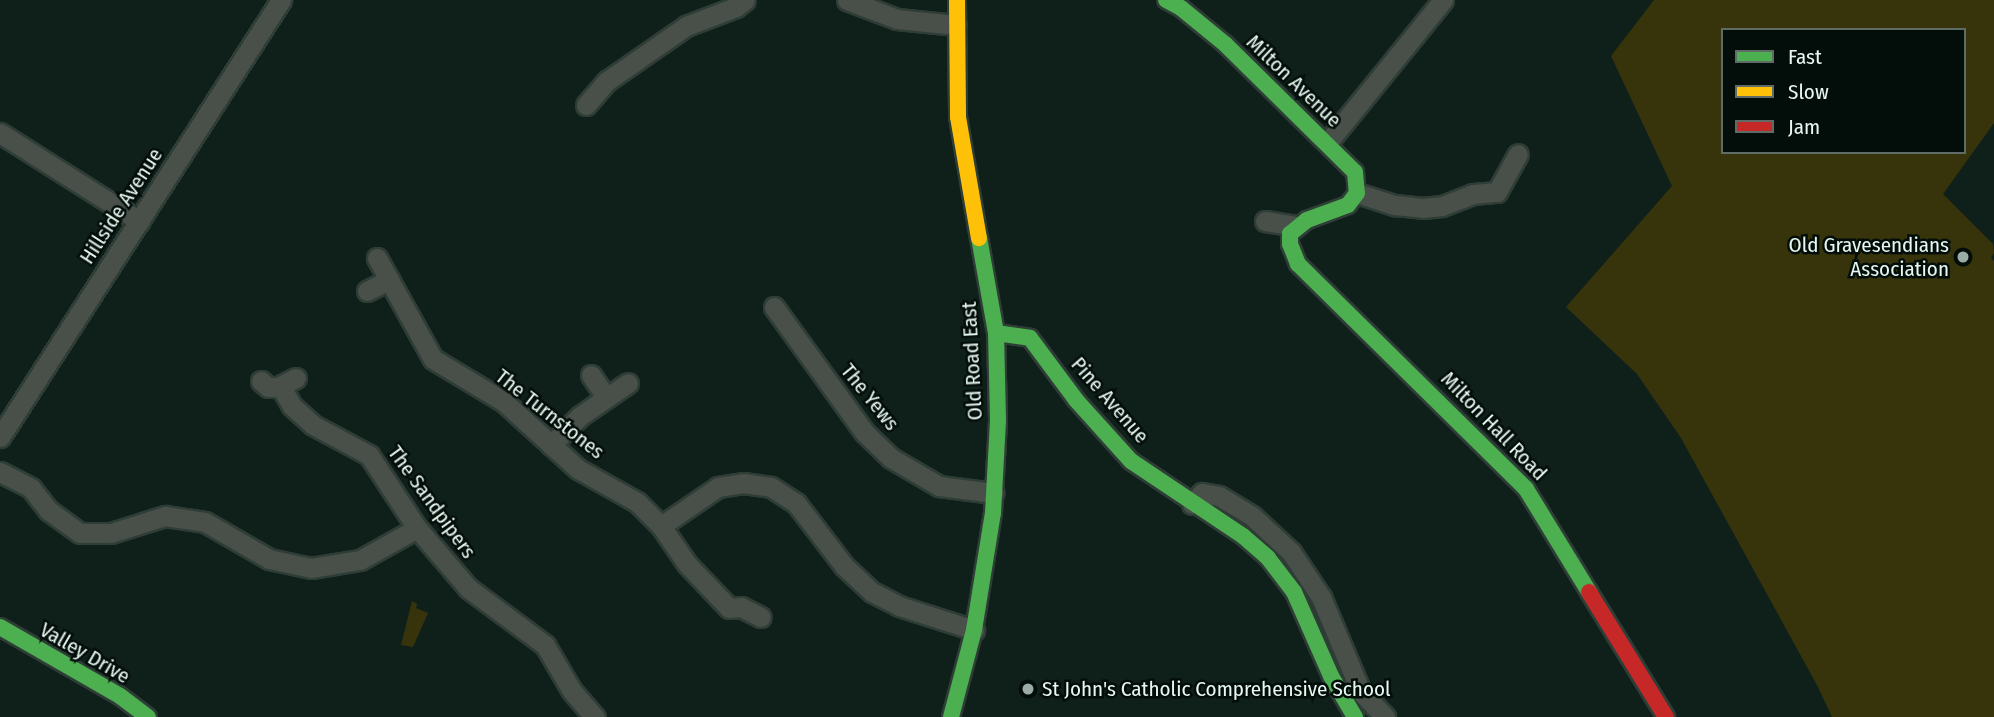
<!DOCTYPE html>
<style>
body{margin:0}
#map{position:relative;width:1994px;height:717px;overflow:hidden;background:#0f201a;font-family:"Fira Sans Condensed",sans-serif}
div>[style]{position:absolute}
.green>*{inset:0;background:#37340c}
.roads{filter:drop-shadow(2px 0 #2f3d37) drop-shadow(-2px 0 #2f3d37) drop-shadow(0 2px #2f3d37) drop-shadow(0 -2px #2f3d37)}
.street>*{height:19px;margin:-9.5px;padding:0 9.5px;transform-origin:9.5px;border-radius:9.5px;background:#485049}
.fast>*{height:16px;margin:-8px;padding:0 8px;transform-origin:8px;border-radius:8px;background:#4caf50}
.slow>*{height:16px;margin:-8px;padding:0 8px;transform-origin:8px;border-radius:8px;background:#ffc107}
.jam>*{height:16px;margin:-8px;padding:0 8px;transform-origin:8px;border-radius:8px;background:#c62828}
.dots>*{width:19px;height:19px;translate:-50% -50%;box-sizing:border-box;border:4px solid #030d09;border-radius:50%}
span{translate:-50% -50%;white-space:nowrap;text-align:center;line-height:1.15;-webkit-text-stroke:5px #030d09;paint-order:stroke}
.street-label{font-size:21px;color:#e7f8f1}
.poi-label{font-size:21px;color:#e7f8f1}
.right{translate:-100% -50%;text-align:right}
.left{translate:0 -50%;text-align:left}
.legend{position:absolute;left:1721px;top:28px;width:245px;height:126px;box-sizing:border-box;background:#030d09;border:2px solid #5e6b66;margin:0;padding:9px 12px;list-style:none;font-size:21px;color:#e7f8f1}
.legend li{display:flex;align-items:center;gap:14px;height:35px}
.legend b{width:35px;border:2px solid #5e6b66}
</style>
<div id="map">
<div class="green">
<i style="clip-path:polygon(evenodd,1654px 0,1994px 0,1994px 123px,1943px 194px,1993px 244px,1994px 253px,1991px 258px,1994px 261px,1994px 717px,1832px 717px,1817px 685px,1681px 438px,1637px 374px,1566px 307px,1672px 186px,1611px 56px,1654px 0,1723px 30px,1964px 30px,1964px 152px,1723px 152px,1723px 30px)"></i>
<i style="clip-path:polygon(412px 601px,417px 604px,416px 608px,428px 613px,413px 647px,401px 645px)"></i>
</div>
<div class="roads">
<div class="street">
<i style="left:847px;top:0;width:53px;rotate:20.8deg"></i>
<i style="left:897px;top:19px;width:59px;rotate:5.8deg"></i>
<i style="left:586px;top:105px;width:32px;rotate:-49deg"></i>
<i style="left:607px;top:81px;width:96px;rotate:-34.8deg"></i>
<i style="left:686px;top:26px;width:53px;rotate:-20.8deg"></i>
<i style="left:736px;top:7px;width:11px;rotate:-38deg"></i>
<i style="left:0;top:133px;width:165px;rotate:32.3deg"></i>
<i style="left:1328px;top:142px;width:183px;rotate:-51deg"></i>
<i style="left:1357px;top:193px;width:40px;rotate:18deg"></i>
<i style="left:1395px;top:205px;width:28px;rotate:6deg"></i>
<i style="left:1423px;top:208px;width:19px;rotate:-6deg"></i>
<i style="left:1442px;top:206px;width:33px;rotate:-21deg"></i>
<i style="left:1473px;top:194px;width:24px;rotate:-5deg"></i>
<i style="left:1497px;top:192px;width:43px;rotate:-61.1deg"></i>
<i style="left:1265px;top:221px;width:31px;rotate:9deg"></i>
<i style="left:377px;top:258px;width:115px;rotate:61deg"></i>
<i style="left:433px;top:359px;width:82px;rotate:31deg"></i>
<i style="left:503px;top:401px;width:101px;rotate:42.2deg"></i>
<i style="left:578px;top:469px;width:68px;rotate:29.2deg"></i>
<i style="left:637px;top:502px;width:34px;rotate:45deg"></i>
<i style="left:661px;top:526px;width:46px;rotate:55.6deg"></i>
<i style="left:687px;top:564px;width:61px;rotate:46.3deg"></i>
<i style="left:729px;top:608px;width:12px;rotate:-5deg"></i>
<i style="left:741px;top:607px;width:22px;rotate:27deg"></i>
<i style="left:367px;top:291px;width:25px;rotate:-27deg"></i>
<i style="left:774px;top:307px;width:154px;rotate:54.2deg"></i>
<i style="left:864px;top:432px;width:37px;rotate:44deg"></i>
<i style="left:891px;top:458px;width:56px;rotate:30.3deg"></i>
<i style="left:939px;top:486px;width:55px;rotate:7.3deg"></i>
<i style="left:591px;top:375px;width:27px;rotate:56deg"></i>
<i style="left:261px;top:381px;width:9px;rotate:41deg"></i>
<i style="left:268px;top:387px;width:10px"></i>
<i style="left:278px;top:387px;width:20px;rotate:-27deg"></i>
<i style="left:281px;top:387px;width:22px;rotate:60deg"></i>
<i style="left:292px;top:406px;width:28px;rotate:42deg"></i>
<i style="left:313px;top:425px;width:64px;rotate:28.2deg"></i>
<i style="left:369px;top:455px;width:87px;rotate:56.7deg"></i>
<i style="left:417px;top:528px;width:79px;rotate:49.6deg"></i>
<i style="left:468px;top:588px;width:96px;rotate:36.5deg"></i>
<i style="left:545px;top:645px;width:53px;rotate:59.6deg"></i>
<i style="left:572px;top:691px;width:35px;rotate:49deg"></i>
<i style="left:0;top:437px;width:520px;rotate:-57.26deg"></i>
<i style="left:551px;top:445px;width:41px;rotate:-45deg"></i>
<i style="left:580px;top:416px;width:58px;rotate:-34.5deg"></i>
<i style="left:0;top:472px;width:35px;rotate:27deg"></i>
<i style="left:31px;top:488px;width:28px;rotate:52deg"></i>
<i style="left:48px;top:510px;width:39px;rotate:36deg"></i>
<i style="left:80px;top:533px;width:31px"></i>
<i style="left:111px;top:533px;width:57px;rotate:-17.5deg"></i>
<i style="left:165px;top:516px;width:40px;rotate:8.5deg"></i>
<i style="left:205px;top:522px;width:74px;rotate:30deg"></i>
<i style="left:269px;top:559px;width:43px;rotate:12.1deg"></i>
<i style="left:311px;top:568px;width:50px;rotate:-9.3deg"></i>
<i style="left:360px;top:560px;width:65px;rotate:-29.3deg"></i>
<i style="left:1192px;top:504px;width:15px;rotate:-48deg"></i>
<i style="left:1202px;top:493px;width:17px;rotate:10deg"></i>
<i style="left:1219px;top:496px;width:39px;rotate:31deg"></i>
<i style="left:1252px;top:516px;width:53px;rotate:42.7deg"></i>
<i style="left:1291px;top:552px;width:54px;rotate:56.3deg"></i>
<i style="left:1321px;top:597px;width:103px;rotate:67.2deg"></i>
<i style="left:1361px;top:692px;width:35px;rotate:46deg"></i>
<i style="left:661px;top:526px;width:69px;rotate:-34.4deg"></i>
<i style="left:718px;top:487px;width:25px;rotate:-9deg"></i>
<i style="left:743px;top:483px;width:28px;rotate:8deg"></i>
<i style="left:771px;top:487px;width:30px;rotate:33deg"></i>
<i style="left:796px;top:503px;width:79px;rotate:52.7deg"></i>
<i style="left:844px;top:566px;width:38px;rotate:43deg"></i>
<i style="left:872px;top:592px;width:30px;rotate:27deg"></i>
<i style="left:899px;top:606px;width:79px;rotate:17.7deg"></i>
</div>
<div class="fast">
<i style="left:1166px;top:0;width:17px;rotate:28deg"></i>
<i style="left:1181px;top:8px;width:57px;rotate:39.3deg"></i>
<i style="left:1225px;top:44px;width:182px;rotate:44.6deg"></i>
<i style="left:1355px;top:172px;width:21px;rotate:85deg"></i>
<i style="left:1357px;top:193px;width:15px;rotate:127deg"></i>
<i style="left:1348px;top:205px;width:44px;rotate:159.9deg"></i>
<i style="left:1307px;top:220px;width:22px;rotate:141deg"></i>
<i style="left:1290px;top:234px;width:10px;rotate:90deg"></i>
<i style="left:1290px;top:244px;width:22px;rotate:68deg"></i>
<i style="left:1298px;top:264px;width:320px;rotate:44.6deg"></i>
<i style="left:1526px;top:489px;width:121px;rotate:58.5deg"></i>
<i style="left:996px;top:333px;width:34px;rotate:8deg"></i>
<i style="left:1030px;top:338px;width:77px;rotate:53.4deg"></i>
<i style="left:1076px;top:400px;width:82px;rotate:48deg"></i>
<i style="left:1131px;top:461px;width:135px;rotate:33.8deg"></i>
<i style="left:1243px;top:536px;width:33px;rotate:41deg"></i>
<i style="left:1268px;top:558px;width:43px;rotate:52.6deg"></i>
<i style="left:1294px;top:592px;width:92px;rotate:66.2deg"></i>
<i style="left:1331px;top:676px;width:48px;rotate:59.7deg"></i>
<i style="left:0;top:627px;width:138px;rotate:29.9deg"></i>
<i style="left:120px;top:696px;width:35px;rotate:37deg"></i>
<i style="left:951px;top:717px;width:90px;rotate:-75.2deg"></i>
<i style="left:974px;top:630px;width:119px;rotate:-80.8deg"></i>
<i style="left:993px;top:513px;width:93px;rotate:-86.9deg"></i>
<i style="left:998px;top:420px;width:87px;rotate:-91.3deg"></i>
<i style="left:996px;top:333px;width:97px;rotate:-100.1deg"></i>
</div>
<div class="slow">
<i style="left:957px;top:0;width:117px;rotate:89.5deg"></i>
<i style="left:958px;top:117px;width:123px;rotate:80.2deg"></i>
</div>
<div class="jam">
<i style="left:1589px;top:592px;width:147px;rotate:58.4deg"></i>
</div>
</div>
<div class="dots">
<i style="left:1963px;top:257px;background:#9baca6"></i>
<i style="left:1028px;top:689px;background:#9baca6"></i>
</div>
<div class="street-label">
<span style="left:1294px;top:81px;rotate:44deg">Milton Avenue</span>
<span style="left:121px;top:206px;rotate:-57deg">Hillside Avenue</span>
<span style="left:972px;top:361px;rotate:-93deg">Old Road East</span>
<span style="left:870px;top:397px;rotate:51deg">The Yews</span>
<span style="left:1110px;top:400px;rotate:49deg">Pine Avenue</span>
<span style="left:550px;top:414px;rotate:38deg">The Turnstones</span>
<span style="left:1494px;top:426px;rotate:46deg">Milton Hall Road</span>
<span style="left:432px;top:502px;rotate:54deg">The Sandpipers</span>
<span style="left:85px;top:653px;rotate:30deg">Valley Drive</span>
</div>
<div class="poi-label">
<span class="right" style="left:1949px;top:257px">Old Gravesendians<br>Association</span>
<span class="left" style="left:1042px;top:689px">St John's Catholic Comprehensive School</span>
</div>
<ul class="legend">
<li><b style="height:9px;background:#4caf50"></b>Fast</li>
<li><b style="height:9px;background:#ffc107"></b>Slow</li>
<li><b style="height:9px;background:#c62828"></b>Jam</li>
</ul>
</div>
